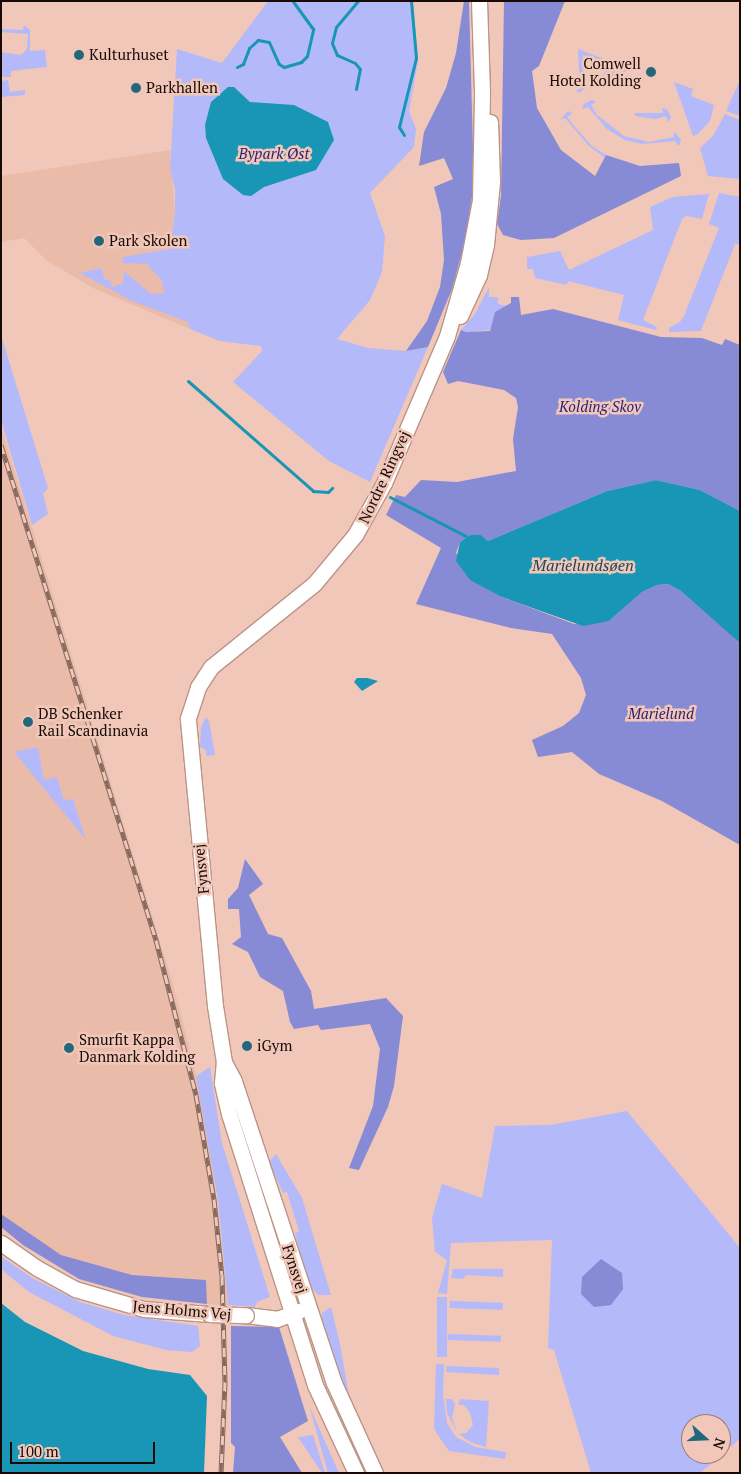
<!DOCTYPE html>
<meta charset="utf-8">
<style>
body{margin:0}
#map{position:relative;width:741px;height:1474px;overflow:hidden;background:#f0c7b9;font-family:"PT Serif",serif}
div>[style]{position:absolute}
.built>*{inset:0;background:#ebbbaa}
.green>*{inset:0;background:#b4b9f9;transform-origin:0 0}
.forest>*{inset:0;background:#878ad4}
.water>*{inset:0;background:#1995b5}
.stream>*{height:3px;margin:-1.5px;padding:0 1.5px;transform-origin:1.5px;border-radius:1.5px;background:#1995b5}
.roads{filter:drop-shadow(1px 0 #bb9486) drop-shadow(-1px 0 #bb9486) drop-shadow(0 1px #bb9486) drop-shadow(0 -1px #bb9486)}
.major>*{height:15px;margin:-7.5px;padding:0 7.5px;transform-origin:7.5px;border-radius:7.5px;background:#fff}
.rail>*{height:5px;margin-top:-2.5px;transform-origin:0;background:repeating-linear-gradient(90deg,#f0c7b9 0 9px,#856a60 0 18px);box-sizing:border-box;border-block:1px solid #856a60}
.bridges{filter:drop-shadow(1px 0 #bb9486) drop-shadow(-1px 0 #bb9486) drop-shadow(0 1px #bb9486) drop-shadow(0 -1px #bb9486)}
.major-bridge>*{height:15px;margin:-7.5px;padding:0 7.5px;transform-origin:7.5px;border-radius:7.5px;background:#fff}
.dots>*{width:14px;height:14px;translate:-50% -50%;box-sizing:border-box;border:2px solid #f0c7b9;border-radius:50%}
span{translate:-50% -50%;white-space:nowrap;text-align:center;line-height:1.15;-webkit-text-stroke:5px #f0c7b9;paint-order:stroke}
.poi-label{font-size:15px;color:#180b06}
.left{translate:0 -50%;text-align:left}
.right{translate:-100% -50%;text-align:right}
.park-label{font-size:15px;color:#2b1f75;font-style:italic}
.street-label{font-size:15px;color:#180b06}
.water-label{font-size:16px;color:#1a4957;font-style:italic}
.frame{position:absolute;inset:0;border:2px solid #180b06;pointer-events:none}
.north{position:absolute;left:681px;top:1414px;width:50px;height:50px;box-sizing:border-box;background:#f0c7b9;border:1px solid #9a7c71;border-radius:50%;rotate:110deg;font-size:14px;font-weight:700;line-height:20px;text-align:center;color:#180b06}
.north::after{content:'';display:block;margin:auto;width:18px;height:22px;background:#25677a;clip-path:polygon(50% 0,100% 100%,50% 72%,0 100%)}
.scale{position:absolute;left:10px;top:1442px;width:145px;height:22px;box-sizing:border-box;border:2px solid #180b06;border-top:0;padding-left:6px;font-size:15px;line-height:18px;white-space:nowrap;color:#180b06;-webkit-text-stroke:4px #f0c7b9;paint-order:stroke}
</style>
<div id="map">
<div class="built">
<i style="clip-path:polygon(170px 150px,175px 213px,170px 249px,190px 329px,93px 288px,46px 260px,24px 238px,1px 242px,1px 176px)"></i>
<i style="clip-path:polygon(1px 427px,173px 984px,201px 1094px,211px 1150px,228px 1305px,207px 1304px,206px 1280px,132px 1275px,60px 1255px,1px 1214px)"></i>
</div>
<div class="green">
<i style="clip-path:polygon(268px 1px,413px 1px,418px 61px,409px 111px,416px 129px,414px 147px,370px 193px,385px 236px,382px 272px,370px 300px,337px 339px,368px 348px,406px 351px,428px 347px,370px 482px,329px 461px,233px 382px,262px 351px,261px 346px,220px 341px,190px 329px,188px 322px,132px 301px,80px 273px,102px 268px,104px 279px,110px 280px,112px 287px,123px 283px,124px 271px,151px 294px,164px 293px,162px 281px,147px 264px,122px 263px,123px 257px,170px 249px,175px 212px,175px 190px,170px 168px,177px 49px,222px 63px)"></i>
<i style="clip-path:polygon(24px 25px,30px 30px,30px 51px,45px 50px,47px 67px,11px 71px,11px 77px,1px 77px,1px 52px,21px 55px,27px 49px,28px 34px,1px 32px,1px 29px,23px 30px)"></i>
<i style="clip-path:polygon(578px 49px,631px 69px,602px 82px,599px 78px,604px 77px,604px 61px,583px 55px,583px 86px,589px 86px,579px 93px,576px 91px,580px 88px)"></i>
<i style="clip-path:polygon(8px 80px,10px 92px,25px 90px,25px 95px,1px 97px,1px 81px)"></i>
<i style="clip-path:polygon(740px 80px,740px 116px,726px 111px)"></i>
<i style="clip-path:polygon(674px 82px,693px 89px,691px 96px,714px 105px,710px 121px,698px 134px,693px 136px)"></i>
<i style="clip-path:polygon(592px 100px,596px 102px,591px 105px,597px 115px,624px 136px,649px 142px,674px 137px,674px 131px,681px 140px,680px 144px,678px 146px,675px 141px,642px 144px,625px 140px,607px 129px,588px 107px,582px 109px,584px 104px)"></i>
<i style="clip-path:polygon(662px 108px,667px 109px,671px 117px,668px 122px,666px 116px,655px 119px,635px 116px,635px 113px,663px 113px)"></i>
<i style="clip-path:polygon(568px 111px,572px 113px,567px 117px,574px 126px,592px 146px,606px 155px,605px 158px,588px 145px,565px 118px,560px 120px)"></i>
<i style="clip-path:polygon(725px 114px,740px 120px,740px 179px,708px 176px,700px 148px,713px 136px)"></i>
<i style="clip-path:polygon(719px 193px,740px 197px,740px 245px,735px 244px,701px 331px,669px 332px,669px 328px,680px 322px,684px 316px,719px 228px,709px 224px)"></i>
<i style="clip-path:polygon(709px 194px,702px 219px,686px 216px,682px 219px,643px 320px,657px 327px,656px 330px,618px 320px,624px 295px,568px 281px,567px 285px,535px 278px,533px 269px,527px 269px,527px 257px,560px 251px,569px 270px,653px 230px,650px 207px,673px 197px)"></i>
<i style="clip-path:polygon(489px 287px,489px 297px,498px 297px,498px 304px,507px 306px,495px 312px,490px 330px,466px 332px,461px 330px,475px 314px)"></i>
<i style="clip-path:polygon(1px 335px,48px 488px,43px 494px,48px 514px,32px 525px,1px 420px)"></i>
<i style="clip-path:polygon(206px 717px,209px 721px,215px 755px,206px 756px,206px 750px,200px 747px,201px 727px)"></i>
<i style="clip-path:polygon(38px 747px,44px 780px,57px 777px,64px 800px,73px 799px,86px 840px,14px 752px)"></i>
<i style="clip-path:polygon(210px 1067px,222px 1143px,270px 1297px,257px 1302px,255px 1307px,228px 1305px,218px 1200px,196px 1076px)"></i>
<i style="clip-path:polygon(evenodd,627px 1111px,740px 1248px,740px 1439px,700px 1473px,591px 1473px,554px 1350px,548px 1348px,552px 1240px,451px 1243px,447px 1294px,438px 1293px,447px 1260px,435px 1252px,432px 1218px,442px 1184px,482px 1198px,495px 1126px,550px 1125px,627px 1111px,691px 1424px,721px 1424px,721px 1454px,691px 1454px,691px 1424px)"></i>
<i style="clip-path:polygon(276px 1154px,302px 1198px,331px 1295px,318px 1295px,308px 1284px,295px 1233px,299px 1231px,287px 1192px,283px 1193px,269px 1162px)"></i>
<i style="clip-path:polygon(1px 1256px,32px 1278px,80px 1302px,124px 1315px,198px 1326px,200px 1346px,192px 1352px,166px 1350px,113px 1336px,29px 1292px,1px 1269px)"></i>
<i style="clip-path:polygon(453px 1269px,503px 1269px,503px 1277px,466px 1275px,463px 1279px,451px 1278px)"></i>
<i style="left:437px;top:1297px;width:10px;height:60px"></i>
<i style="left:450px;top:1301px;width:53px;height:7px;rotate:2deg"></i>
<i style="clip-path:polygon(331px 1307px,340px 1344px,351px 1407px,321px 1320px,322px 1313px)"></i>
<i style="left:448px;top:1334px;width:53px;height:6px;rotate:2deg"></i>
<i style="clip-path:polygon(436px 1364px,444px 1364px,443px 1395px,447px 1423px,456px 1437px,475px 1447px,506px 1452px,505px 1459px,449px 1451px,437px 1434px,434px 1428px)"></i>
<i style="clip-path:polygon(447px 1366px,499px 1368px,499px 1375px,446px 1372px)"></i>
<i style="clip-path:polygon(446px 1399px,452px 1399px,455px 1404px,452px 1418px,457px 1432px,447px 1413px)"></i>
<i style="clip-path:polygon(460px 1399px,489px 1401px,486px 1447px,470px 1442px,459px 1434px,466px 1433px,473px 1425px,470px 1413px,464px 1405px,458px 1405px)"></i>
<i style="clip-path:polygon(309px 1405px,323px 1437px,339px 1473px,328px 1473px)"></i>
<i style="clip-path:polygon(313px 1435px,325px 1473px,322px 1473px,298px 1437px)"></i>
</div>
<div class="forest">
<i style="clip-path:polygon(464px 1px,469px 1px,473px 149px,472px 197px,464px 245px,452px 289px,428px 347px,406px 351px,427px 321px,440px 287px,444px 260px,441px 214px,434px 187px,453px 179px,444px 158px,419px 166px,424px 132px,446px 88px,456px 53px)"></i>
<i style="clip-path:polygon(504px 1px,565px 1px,539px 66px,532px 71px,537px 108px,561px 150px,595px 176px,606px 155px,640px 166px,679px 163px,681px 176px,554px 238px,521px 240px,503px 235px,497px 224px,501px 196px)"></i>
<i style="clip-path:polygon(511px 297px,519px 297px,521px 315px,553px 309px,661px 337px,702px 338px,722px 345px,725px 339px,740px 345px,740px 511px,700px 490px,656px 480px,607px 491px,488px 541px,481px 535px,470px 535px,460px 542px,456px 553px,502px 597px,574px 624px,609px 621px,642px 592px,657px 585px,668px 584px,681px 591px,731px 634px,740px 643px,740px 845px,662px 801px,599px 774px,572px 752px,538px 757px,532px 740px,563px 726px,579px 713px,586px 695px,581px 678px,552px 634px,511px 628px,416px 604px,441px 548px,386px 515px,396px 495px,405px 497px,421px 480px,457px 482px,516px 471px,513px 439px,518px 407px,516px 398px,504px 390px,458px 381px,448px 384px,443px 372px,461px 330px,466px 332px,490px 331px,495px 312px,511px 303px)"></i>
<i style="clip-path:polygon(245px 859px,263px 884px,249px 895px,268px 934px,282px 938px,311px 991px,314px 1009px,386px 998px,403px 1016px,394px 1086px,388px 1107px,359px 1170px,349px 1168px,373px 1106px,380px 1049px,370px 1024px,321px 1030px,318px 1025px,294px 1029px,290px 1022px,283px 991px,260px 977px,248px 952px,232px 944px,241px 937px,239px 909px,228px 909px,228px 899px,238px 888px)"></i>
<i style="clip-path:polygon(1px 1214px,61px 1255px,132px 1275px,206px 1280px,207px 1304px,142px 1297px,79px 1279px,23px 1245px,1px 1227px)"></i>
<i style="clip-path:polygon(601px 1259px,622px 1273px,623px 1289px,611px 1305px,594px 1307px,581px 1294px,582px 1277px)"></i>
<i style="clip-path:polygon(231px 1326px,279px 1327px,308px 1421px,280px 1437px,302px 1473px,233px 1473px,235px 1447px,231px 1443px)"></i>
</div>
<div class="water">
<i style="clip-path:polygon(228px 87px,234px 87px,250px 102px,294px 105px,328px 122px,334px 140px,316px 170px,264px 187px,251px 196px,243px 195px,223px 179px,206px 138px,205px 125px,211px 102px)"></i>
<i style="clip-path:polygon(656px 480px,700px 490px,740px 511px,740px 643px,681px 591px,668px 584px,657px 585px,642px 592px,609px 621px,583px 626px,502px 597px,470px 580px,456px 561px,460px 542px,470px 535px,481px 535px,488px 541px,607px 491px)"></i>
<i style="clip-path:polygon(357px 678px,367px 678px,378px 681px,362px 691px,354px 682px)"></i>
<i style="clip-path:polygon(1px 1303px,25px 1322px,83px 1351px,148px 1369px,190px 1375px,207px 1396px,204px 1473px,1px 1473px)"></i>
</div>
<div class="stream">
<i style="left:237px;top:67px;width:7px;rotate:-27deg"></i>
<i style="left:243px;top:64px;width:17px;rotate:-69deg"></i>
<i style="left:249px;top:48px;width:12px;rotate:-42deg"></i>
<i style="left:258px;top:40px;width:11px;rotate:10deg"></i>
<i style="left:269px;top:42px;width:24px;rotate:66deg"></i>
<i style="left:279px;top:64px;width:6px;rotate:31deg"></i>
<i style="left:284px;top:67px;width:18px;rotate:-16deg"></i>
<i style="left:301px;top:62px;width:8px;rotate:-45deg"></i>
<i style="left:307px;top:56px;width:28px;rotate:-77deg"></i>
<i style="left:313px;top:29px;width:34px;rotate:-126deg"></i>
<i style="left:356px;top:89px;width:20px;rotate:-79deg"></i>
<i style="left:360px;top:69px;width:8px;rotate:-130deg"></i>
<i style="left:355px;top:63px;width:20px;rotate:-156deg"></i>
<i style="left:337px;top:55px;width:13px;rotate:-113deg"></i>
<i style="left:332px;top:43px;width:16px;rotate:-76deg"></i>
<i style="left:336px;top:27px;width:34px;rotate:-50deg"></i>
<i style="left:404px;top:135px;width:9px;rotate:-122deg"></i>
<i style="left:399px;top:127px;width:71px;rotate:-76.2deg"></i>
<i style="left:416px;top:58px;width:57px;rotate:-95deg"></i>
<i style="left:188px;top:381px;width:167px;rotate:41.3deg"></i>
<i style="left:313px;top:491px;width:15px;rotate:4deg"></i>
<i style="left:328px;top:492px;width:6px;rotate:-45deg"></i>
<i style="left:390px;top:497px;width:85px;rotate:27.2deg"></i>
</div>
<div class="roads">
<div class="major">
<i style="left:460px;top:316px;width:45px;rotate:-65.1deg"></i>
<i style="left:479px;top:275px;width:31px;rotate:-77deg"></i>
<i style="left:486px;top:245px;width:64px;rotate:-84.6deg"></i>
<i style="left:492px;top:181px;width:59px;rotate:-91.9deg"></i>
<i style="left:224px;top:1062px;width:21px;rotate:62deg"></i>
<i style="left:234px;top:1081px;width:318px;rotate:71.7deg"></i>
<i style="left:334px;top:1383px;width:99px;rotate:65.5deg"></i>
<i style="left:1px;top:1243px;width:44px;rotate:34.8deg"></i>
<i style="left:37px;top:1268px;width:43px;rotate:28.9deg"></i>
<i style="left:75px;top:1289px;width:72px;rotate:16.2deg"></i>
<i style="left:144px;top:1309px;width:65px;rotate:4.4deg"></i>
<i style="left:246px;top:1315px;width:31px;rotate:7deg"></i>
<i style="left:277px;top:1319px;width:23px;rotate:-20deg"></i>
<i style="left:356px;top:1473px;width:97px;rotate:-115deg"></i>
<i style="left:315px;top:1385px;width:284px;rotate:-107.6deg"></i>
<i style="left:229px;top:1114px;width:32px;rotate:-103deg"></i>
<i style="left:222px;top:1083px;width:21px;rotate:-85deg"></i>
<i style="left:224px;top:1062px;width:57px;rotate:-99.1deg"></i>
<i style="left:215px;top:1006px;width:289px;rotate:-95.4deg"></i>
<i style="left:188px;top:718px;width:33px;rotate:-72deg"></i>
<i style="left:198px;top:687px;width:24px;rotate:-57deg"></i>
<i style="left:211px;top:667px;width:132px;rotate:-38.9deg"></i>
<i style="left:314px;top:584px;width:64px;rotate:-50.1deg"></i>
<i style="left:355px;top:535px;width:60px;rotate:-60.9deg"></i>
<i style="left:384px;top:483px;width:160px;rotate:-66.8deg"></i>
<i style="left:447px;top:336px;width:76px;rotate:-74deg"></i>
<i style="left:468px;top:263px;width:64px;rotate:-79.2deg"></i>
<i style="left:480px;top:200px;width:109px;rotate:-88.9deg"></i>
<i style="left:482px;top:91px;width:90px;rotate:-91.9deg"></i>
</div>
</div>
<div class="rail">
<i style="left:1px;top:445px;width:519px;rotate:72.61deg"></i>
<i style="left:156px;top:940px;width:160px;rotate:75.5deg"></i>
<i style="left:196px;top:1095px;width:106px;rotate:80.2deg"></i>
<i style="left:214px;top:1199px;width:77px;rotate:84.1deg"></i>
<i style="left:222px;top:1276px;width:106px;rotate:88.4deg"></i>
<i style="left:225px;top:1382px;width:91px;rotate:92.5deg"></i>
</div>
<div class="bridges">
<div class="major-bridge">
<i style="left:209px;top:1314px;width:37px;rotate:2deg"></i>
</div>
</div>
<div class="dots">
<i style="left:79px;top:55px;background:#25677a"></i>
<i style="left:651px;top:72px;background:#25677a"></i>
<i style="left:136px;top:88px;background:#25677a"></i>
<i style="left:99px;top:241px;background:#25677a"></i>
<i style="left:28px;top:722px;background:#25677a"></i>
<i style="left:247px;top:1046px;background:#25677a"></i>
<i style="left:69px;top:1048px;background:#25677a"></i>
</div>
<div class="poi-label">
<span class="left" style="left:89px;top:55px">Kulturhuset</span>
<span class="right" style="left:641px;top:72px">Comwell<br>Hotel Kolding</span>
<span class="left" style="left:146px;top:88px">Parkhallen</span>
<span class="left" style="left:109px;top:241px">Park Skolen</span>
<span class="left" style="left:38px;top:722px">DB Schenker<br>Rail Scandinavia</span>
<span class="left" style="left:79px;top:1048px">Smurfit Kappa<br>Danmark Kolding</span>
<span class="left" style="left:257px;top:1046px">iGym</span>
</div>
<div class="park-label">
<span style="left:274px;top:154px">Bypark Øst</span>
<span style="left:600px;top:407px">Kolding Skov</span>
<span style="left:661px;top:714px">Marielund</span>
</div>
<div class="street-label">
<span style="left:384px;top:477px;rotate:-65deg">Nordre Ringvej</span>
<span style="left:201px;top:869px;rotate:-96deg">Fynsvej</span>
<span style="left:295px;top:1269px;rotate:72deg">Fynsvej</span>
<span style="left:182px;top:1310px;rotate:5deg">Jens Holms Vej</span>
</div>
<div class="water-label">
<span style="left:583px;top:565px">Marielundsøen</span>
</div>
<div class="frame"></div>
<div class="north">N</div>
<div class="scale">100 m</div>
</div>
